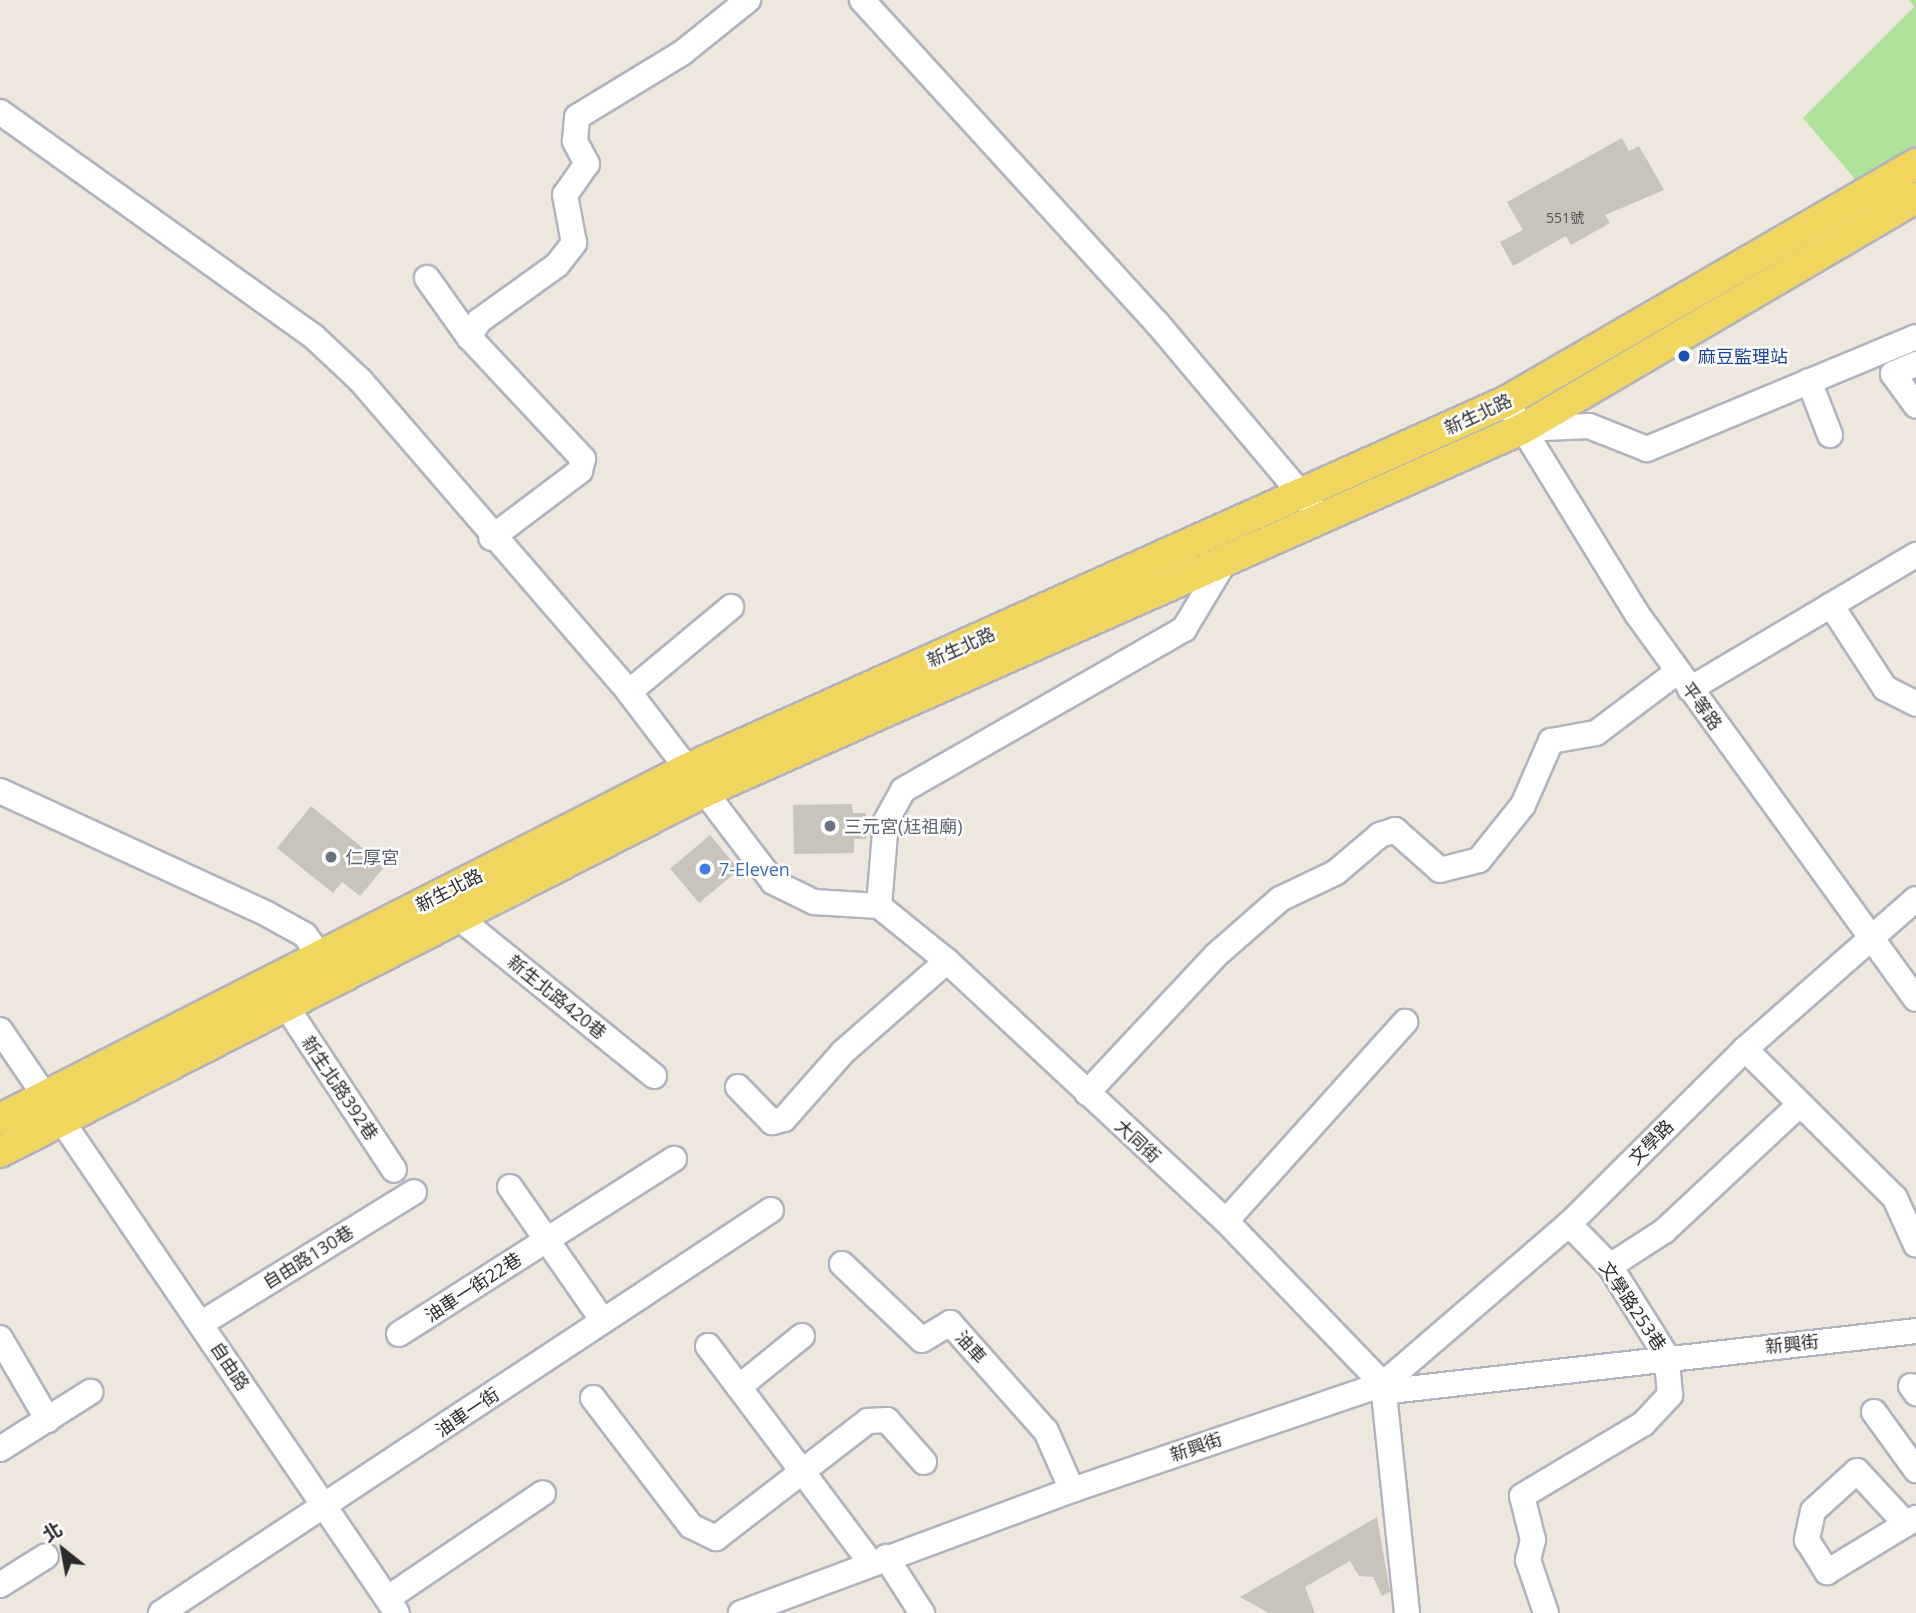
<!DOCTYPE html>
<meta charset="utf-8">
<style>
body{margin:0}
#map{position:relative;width:1916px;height:1613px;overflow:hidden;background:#ede7dd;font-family:"Open Sans","Noto Sans TC",sans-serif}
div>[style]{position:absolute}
.green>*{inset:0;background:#afe39a}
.building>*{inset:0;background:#c8c4bc;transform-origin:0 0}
.roads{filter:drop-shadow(2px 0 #b1b3be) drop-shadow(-2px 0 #b1b3be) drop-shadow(0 2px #b1b3be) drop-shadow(0 -2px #b1b3be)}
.minor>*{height:24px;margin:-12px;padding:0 12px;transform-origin:12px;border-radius:12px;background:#fff}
.major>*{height:30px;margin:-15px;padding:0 15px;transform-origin:15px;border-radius:15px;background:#f0d65f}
.dots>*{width:19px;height:19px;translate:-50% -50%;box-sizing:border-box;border:4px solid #fff;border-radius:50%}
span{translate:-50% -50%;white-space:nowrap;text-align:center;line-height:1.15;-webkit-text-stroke:5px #fff;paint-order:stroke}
.number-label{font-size:14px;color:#52514f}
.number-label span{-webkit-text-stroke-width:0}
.transit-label{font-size:18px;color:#164399}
.left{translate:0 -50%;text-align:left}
.street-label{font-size:18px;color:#2b2b2b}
.worship-label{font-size:18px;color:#5b616d}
.shop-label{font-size:18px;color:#366cbe}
.north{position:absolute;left:28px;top:1515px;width:70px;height:70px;-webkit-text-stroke:5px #fff;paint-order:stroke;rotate:329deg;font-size:19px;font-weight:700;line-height:28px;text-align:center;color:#2b2b2b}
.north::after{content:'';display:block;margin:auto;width:24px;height:32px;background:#2b2b2b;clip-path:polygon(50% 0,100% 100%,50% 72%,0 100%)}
</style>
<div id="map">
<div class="green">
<i style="clip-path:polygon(1909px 0,1916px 0,1916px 177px,1871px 198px,1803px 118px,1914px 7px)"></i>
</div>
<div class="building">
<i style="clip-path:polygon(1622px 138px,1629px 151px,1639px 146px,1664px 190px,1605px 215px,1610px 223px,1571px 245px,1566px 236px,1513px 266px,1500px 242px,1523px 230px,1507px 202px)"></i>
<i style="clip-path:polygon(852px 804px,853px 813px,866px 813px,866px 839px,854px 839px,854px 853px,794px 854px,793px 805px)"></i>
<i style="clip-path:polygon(311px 806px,385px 866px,360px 896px,342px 882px,333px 893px,277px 848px)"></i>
<i style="left:710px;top:835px;width:45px;height:52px;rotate:50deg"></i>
<i style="clip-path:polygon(1377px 1517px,1390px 1592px,1382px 1596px,1373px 1577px,1359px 1576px,1350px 1561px,1305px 1587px,1315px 1613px,1269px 1613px,1240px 1597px)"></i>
</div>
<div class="roads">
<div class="minor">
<i style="left:862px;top:0;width:437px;rotate:47.6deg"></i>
<i style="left:1157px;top:323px;width:241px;rotate:49.9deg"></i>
<i style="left:0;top:112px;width:386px;rotate:35.6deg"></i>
<i style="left:314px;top:337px;width:63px;rotate:43.1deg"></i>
<i style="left:360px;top:380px;width:412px;rotate:49.2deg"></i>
<i style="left:629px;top:692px;width:238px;rotate:52.8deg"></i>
<i style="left:773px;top:882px;width:46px;rotate:26deg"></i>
<i style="left:814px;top:902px;width:65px;rotate:3.5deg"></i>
<i style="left:879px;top:906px;width:87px;rotate:39deg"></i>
<i style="left:947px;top:961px;width:381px;rotate:43deg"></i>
<i style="left:1226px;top:1221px;width:226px;rotate:46.1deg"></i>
<i style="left:1383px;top:1384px;width:230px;rotate:84deg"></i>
<i style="left:427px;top:278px;width:72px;rotate:54.6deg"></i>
<i style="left:469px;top:337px;width:167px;rotate:46.9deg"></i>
<i style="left:583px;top:459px;width:12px;rotate:104deg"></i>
<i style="left:580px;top:471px;width:111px;rotate:143deg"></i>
<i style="left:469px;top:337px;width:19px;rotate:-58deg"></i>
<i style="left:479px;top:321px;width:96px;rotate:-35.7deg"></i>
<i style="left:557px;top:265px;width:28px;rotate:-52deg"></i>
<i style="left:574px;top:243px;width:49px;rotate:-100.6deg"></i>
<i style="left:565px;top:195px;width:38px;rotate:-55deg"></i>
<i style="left:587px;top:164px;width:26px;rotate:-118deg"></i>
<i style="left:575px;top:141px;width:24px;rotate:-85deg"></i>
<i style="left:577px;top:117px;width:123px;rotate:-31.4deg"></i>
<i style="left:682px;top:53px;width:85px;rotate:-38.8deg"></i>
<i style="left:1916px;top:364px;width:25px;rotate:157deg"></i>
<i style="left:1893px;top:374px;width:39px;rotate:54deg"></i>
<i style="left:1809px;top:381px;width:58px;rotate:68.7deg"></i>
<i style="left:1514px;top:414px;width:235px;rotate:58.4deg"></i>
<i style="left:1637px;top:614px;width:475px;rotate:54.1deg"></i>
<i style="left:1523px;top:429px;width:66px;rotate:-2.6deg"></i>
<i style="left:1589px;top:426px;width:62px;rotate:21.6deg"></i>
<i style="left:1647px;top:449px;width:291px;rotate:-22.6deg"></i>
<i style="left:1831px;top:605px;width:99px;rotate:57deg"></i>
<i style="left:1885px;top:688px;width:35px;rotate:27deg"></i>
<i style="left:1690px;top:689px;width:263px;rotate:-30.7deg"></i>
<i style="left:629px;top:692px;width:133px;rotate:-39.8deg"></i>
<i style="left:0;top:791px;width:294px;rotate:24.7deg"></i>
<i style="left:267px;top:914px;width:43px;rotate:28.9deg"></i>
<i style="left:305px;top:935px;width:43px;rotate:54.5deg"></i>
<i style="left:879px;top:906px;width:85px;rotate:-85.3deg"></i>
<i style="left:886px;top:821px;width:35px;rotate:-61deg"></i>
<i style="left:903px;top:790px;width:324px;rotate:-29.8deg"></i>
<i style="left:1184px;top:629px;width:74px;rotate:-58.9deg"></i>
<i style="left:459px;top:918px;width:251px;rotate:39deg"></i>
<i style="left:286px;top:1006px;width:196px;rotate:56.6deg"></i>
<i style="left:0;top:1030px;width:705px;rotate:55.75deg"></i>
<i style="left:1745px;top:1049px;width:211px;rotate:44.8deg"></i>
<i style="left:1895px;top:1198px;width:51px;rotate:65.9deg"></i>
<i style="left:738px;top:1087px;width:49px;rotate:45.8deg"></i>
<i style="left:772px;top:1122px;width:12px;rotate:-14deg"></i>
<i style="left:784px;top:1119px;width:89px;rotate:-48.6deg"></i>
<i style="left:843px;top:1052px;width:138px;rotate:-41.2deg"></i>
<i style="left:1087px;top:1093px;width:187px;rotate:-46.9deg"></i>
<i style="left:1215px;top:956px;width:86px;rotate:-41.2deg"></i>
<i style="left:1280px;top:899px;width:61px;rotate:-25.3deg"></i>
<i style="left:1335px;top:873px;width:59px;rotate:-40.2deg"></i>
<i style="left:1380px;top:835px;width:16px;rotate:-18deg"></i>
<i style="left:1395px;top:830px;width:60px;rotate:41.6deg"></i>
<i style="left:1440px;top:870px;width:40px;rotate:-14.4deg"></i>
<i style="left:1479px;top:860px;width:70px;rotate:-51.3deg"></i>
<i style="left:1523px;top:805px;width:70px;rotate:-66.4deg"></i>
<i style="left:1551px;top:741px;width:46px;rotate:-10.1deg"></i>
<i style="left:1596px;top:733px;width:101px;rotate:-37deg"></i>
<i style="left:510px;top:1187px;width:163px;rotate:55.2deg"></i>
<i style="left:1226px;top:1221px;width:268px;rotate:-48deg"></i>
<i style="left:842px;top:1264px;width:110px;rotate:43.5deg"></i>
<i style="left:922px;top:1340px;width:33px;rotate:-31deg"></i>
<i style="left:950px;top:1323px;width:144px;rotate:48.4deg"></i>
<i style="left:1046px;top:1431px;width:64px;rotate:66.2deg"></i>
<i style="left:1610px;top:1266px;width:64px;rotate:-32.9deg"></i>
<i style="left:1664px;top:1231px;width:186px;rotate:-43deg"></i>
<i style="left:202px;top:1323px;width:249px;rotate:-31.7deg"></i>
<i style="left:399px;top:1334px;width:326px;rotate:-32.5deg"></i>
<i style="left:0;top:1338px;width:95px;rotate:59.7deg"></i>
<i style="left:708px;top:1346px;width:270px;rotate:53.1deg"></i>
<i style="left:1383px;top:1384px;width:245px;rotate:-40.7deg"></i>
<i style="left:1569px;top:1224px;width:248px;rotate:-44.8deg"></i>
<i style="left:1745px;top:1049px;width:227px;rotate:-41.3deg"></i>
<i style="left:1911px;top:1386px;width:9px;rotate:54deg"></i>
<i style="left:739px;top:1387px;width:81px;rotate:-39deg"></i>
<i style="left:593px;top:1398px;width:161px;rotate:52.6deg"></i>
<i style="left:691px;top:1526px;width:28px;rotate:26deg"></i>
<i style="left:716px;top:1538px;width:192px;rotate:-37.6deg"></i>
<i style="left:868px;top:1421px;width:19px;rotate:-3deg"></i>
<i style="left:887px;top:1420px;width:56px;rotate:48.6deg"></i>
<i style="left:1874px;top:1412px;width:72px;rotate:54.1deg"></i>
<i style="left:0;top:1449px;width:107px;rotate:-32.3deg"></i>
<i style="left:1906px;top:1524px;width:72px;rotate:-132.8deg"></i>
<i style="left:1857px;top:1471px;width:59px;rotate:137.7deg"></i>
<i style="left:1813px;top:1511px;width:30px;rotate:102deg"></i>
<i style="left:1807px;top:1540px;width:38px;rotate:58deg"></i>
<i style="left:1827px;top:1572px;width:92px;rotate:-31.3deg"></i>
<i style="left:1906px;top:1524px;width:12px;rotate:-31deg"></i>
<i style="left:886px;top:1557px;width:67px;rotate:57.3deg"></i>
<i style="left:0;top:1585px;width:54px;rotate:-32.2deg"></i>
<i style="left:388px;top:1598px;width:187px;rotate:-34.1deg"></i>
<i style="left:161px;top:1613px;width:731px;rotate:-33.45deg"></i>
<i style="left:741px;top:1613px;width:353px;rotate:-20.4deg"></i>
<i style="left:1072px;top:1490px;width:329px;rotate:-18.8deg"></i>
<i style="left:1383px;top:1384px;width:17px;rotate:21deg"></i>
<i style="left:1399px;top:1390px;width:520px;rotate:-6.51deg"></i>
<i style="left:1546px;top:1613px;width:56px;rotate:-108.8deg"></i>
<i style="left:1528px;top:1560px;width:21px;rotate:-76deg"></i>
<i style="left:1533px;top:1540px;width:45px;rotate:-104deg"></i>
<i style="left:1522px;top:1496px;width:141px;rotate:-30.8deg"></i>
<i style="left:1643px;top:1424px;width:40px;rotate:-47deg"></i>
<i style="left:1670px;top:1395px;width:38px;rotate:-95deg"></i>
<i style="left:1667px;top:1357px;width:107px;rotate:-122.1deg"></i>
<i style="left:1610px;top:1266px;width:59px;rotate:-134.3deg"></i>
</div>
<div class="major">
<i style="left:0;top:1119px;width:771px;rotate:-27deg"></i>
<i style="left:687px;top:769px;width:899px;rotate:-24.17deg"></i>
<i style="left:1507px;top:401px;width:473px;rotate:-30.1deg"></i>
<i style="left:0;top:1152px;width:788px;rotate:-27.09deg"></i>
<i style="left:702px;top:793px;width:897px;rotate:-23.94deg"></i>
<i style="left:1522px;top:429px;width:457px;rotate:-30.4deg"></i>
</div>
</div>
<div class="dots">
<i style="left:1684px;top:356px;background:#1a4fb4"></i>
<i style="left:830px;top:826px;background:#6b7280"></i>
<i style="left:331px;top:857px;background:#6b7280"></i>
<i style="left:705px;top:869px;background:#3f7fe0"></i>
</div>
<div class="number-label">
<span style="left:1565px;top:218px">551號</span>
</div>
<div class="transit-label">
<span class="left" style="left:1698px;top:356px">麻豆監理站</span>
</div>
<div class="street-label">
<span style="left:1478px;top:414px;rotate:-25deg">新生北路</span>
<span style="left:961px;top:647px;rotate:-24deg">新生北路</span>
<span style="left:1702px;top:706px;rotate:54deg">平等路</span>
<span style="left:449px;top:890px;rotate:-27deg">新生北路</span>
<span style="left:557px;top:997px;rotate:39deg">新生北路420巷</span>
<span style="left:340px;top:1088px;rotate:56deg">新生北路392巷</span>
<span style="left:1138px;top:1141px;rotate:43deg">大同街</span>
<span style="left:1651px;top:1142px;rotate:-45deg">文學路</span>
<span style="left:308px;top:1257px;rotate:-32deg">自由路130巷</span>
<span style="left:473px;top:1287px;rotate:-33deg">油車一街22巷</span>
<span style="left:1633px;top:1306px;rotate:56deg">文學路253巷</span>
<span style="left:1792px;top:1344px;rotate:-6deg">新興街</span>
<span style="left:971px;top:1347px;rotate:48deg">油車</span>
<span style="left:230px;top:1366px;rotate:56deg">自由路</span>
<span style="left:467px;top:1412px;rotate:-34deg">油車一街</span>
<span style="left:1196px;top:1447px;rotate:-19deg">新興街</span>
</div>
<div class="worship-label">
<span class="left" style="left:844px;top:826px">三元宮(尪祖廟)</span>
<span class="left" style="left:345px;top:857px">仁厚宮</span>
</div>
<div class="shop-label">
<span class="left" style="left:719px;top:869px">7-Eleven</span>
</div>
<div class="north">北</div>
</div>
